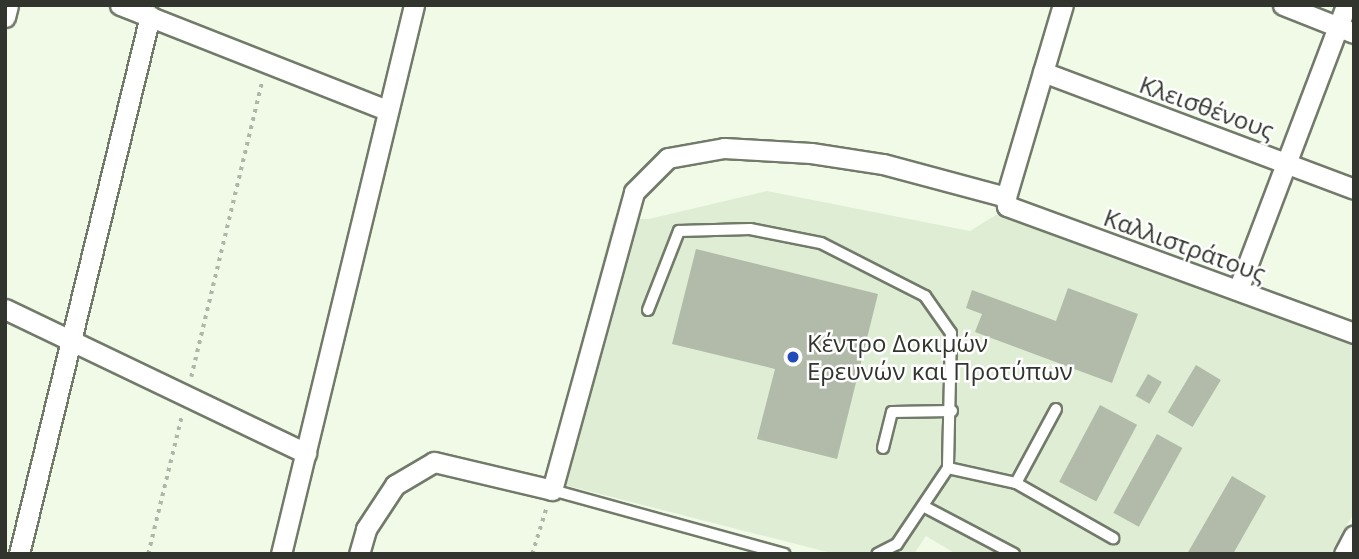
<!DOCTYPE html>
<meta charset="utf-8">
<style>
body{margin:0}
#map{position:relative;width:1359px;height:559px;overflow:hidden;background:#f0fae7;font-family:"Open Sans",sans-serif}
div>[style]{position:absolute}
.built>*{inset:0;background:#e0edd5}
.building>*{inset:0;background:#b2bba9;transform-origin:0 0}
.path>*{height:3.5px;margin-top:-1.75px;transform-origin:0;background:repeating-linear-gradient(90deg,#aeb6a7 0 3.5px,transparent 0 8.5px)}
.roads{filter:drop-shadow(2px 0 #727a6a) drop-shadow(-2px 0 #727a6a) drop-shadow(0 2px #727a6a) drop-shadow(0 -2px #727a6a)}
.service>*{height:10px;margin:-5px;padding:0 5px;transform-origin:5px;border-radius:5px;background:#fff}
.minor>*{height:19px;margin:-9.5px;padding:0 9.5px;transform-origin:9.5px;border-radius:9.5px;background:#fff}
.dots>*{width:19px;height:19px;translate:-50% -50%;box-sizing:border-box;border:4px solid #fff;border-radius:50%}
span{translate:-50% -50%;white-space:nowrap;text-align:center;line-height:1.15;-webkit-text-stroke:5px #fff;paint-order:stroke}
.street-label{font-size:24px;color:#31352e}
.poi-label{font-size:24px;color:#31352e}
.left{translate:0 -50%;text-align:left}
.frame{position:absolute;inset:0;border:7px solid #31352e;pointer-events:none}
</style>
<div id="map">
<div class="built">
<i style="clip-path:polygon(767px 191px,970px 231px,1004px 210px,1354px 338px,1354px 513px,1330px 554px,956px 554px,926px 536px,914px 554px,835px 554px,545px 480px,614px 218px,649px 219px)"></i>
</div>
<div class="building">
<i style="clip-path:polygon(696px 249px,878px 294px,837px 459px,757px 439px,775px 369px,672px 344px)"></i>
<i style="clip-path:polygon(1068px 288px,1138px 314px,1112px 383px,975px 332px,982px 314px,966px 308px,972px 290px,1056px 321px)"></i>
<i style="left:1196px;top:365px;width:29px;height:55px;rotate:31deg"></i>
<i style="left:1148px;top:374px;width:16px;height:25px;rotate:30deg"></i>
<i style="left:1100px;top:405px;width:42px;height:87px;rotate:28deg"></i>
<i style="left:1157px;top:434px;width:29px;height:90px;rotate:29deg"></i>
<i style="clip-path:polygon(1232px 476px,1266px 496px,1233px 554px,1187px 554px)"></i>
</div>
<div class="path">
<i style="left:191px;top:377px;width:304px;rotate:-76.5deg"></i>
<i style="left:148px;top:554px;width:143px;rotate:-76.3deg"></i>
<i style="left:532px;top:554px;width:47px;rotate:-72.7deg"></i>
</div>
<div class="roads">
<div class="service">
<i style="left:648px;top:310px;width:85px;rotate:-68.6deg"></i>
<i style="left:679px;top:231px;width:71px;rotate:-1.6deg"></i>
<i style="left:750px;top:229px;width:72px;rotate:11.2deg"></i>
<i style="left:821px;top:243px;width:117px;rotate:27deg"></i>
<i style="left:925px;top:296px;width:45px;rotate:54.9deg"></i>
<i style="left:951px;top:333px;width:135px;rotate:91.3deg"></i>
<i style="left:948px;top:468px;width:92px;rotate:123.9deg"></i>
<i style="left:897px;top:544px;width:22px;rotate:153deg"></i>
<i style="left:883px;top:448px;width:37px;rotate:-76deg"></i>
<i style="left:892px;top:412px;width:60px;rotate:-1deg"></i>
<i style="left:948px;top:468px;width:70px;rotate:12.4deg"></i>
<i style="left:1016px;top:483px;width:112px;rotate:29.6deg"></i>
<i style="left:1016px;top:483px;width:84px;rotate:-61.6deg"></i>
<i style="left:552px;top:490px;width:241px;rotate:15.4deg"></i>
<i style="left:923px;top:506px;width:103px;rotate:27.8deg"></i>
</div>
<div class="minor">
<i style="left:120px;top:5px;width:287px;rotate:21.5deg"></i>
<i style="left:1283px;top:5px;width:76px;rotate:21.5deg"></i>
<i style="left:5px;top:17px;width:12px;rotate:-76deg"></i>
<i style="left:1043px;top:72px;width:332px;rotate:20.6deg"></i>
<i style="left:1006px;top:197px;width:9px;rotate:84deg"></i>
<i style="left:1007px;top:206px;width:370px;rotate:20.1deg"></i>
<i style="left:1006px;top:197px;width:200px;rotate:-73.5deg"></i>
<i style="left:1238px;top:290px;width:305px;rotate:-69.2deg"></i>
<i style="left:5px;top:309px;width:334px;rotate:25.6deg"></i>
<i style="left:19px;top:554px;width:554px;rotate:-76.32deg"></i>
<i style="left:281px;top:554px;width:565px;rotate:-76.38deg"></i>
<i style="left:359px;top:554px;width:26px;rotate:-74deg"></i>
<i style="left:366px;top:529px;width:53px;rotate:-56.6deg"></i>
<i style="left:395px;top:485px;width:45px;rotate:-30.5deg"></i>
<i style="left:434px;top:462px;width:121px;rotate:13.3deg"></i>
<i style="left:552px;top:490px;width:309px;rotate:-74.6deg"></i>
<i style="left:634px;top:192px;width:48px;rotate:-45deg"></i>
<i style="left:668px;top:158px;width:57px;rotate:-10.1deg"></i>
<i style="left:724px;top:148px;width:87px;rotate:3.3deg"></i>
<i style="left:811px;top:153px;width:73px;rotate:8.7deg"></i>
<i style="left:883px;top:164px;width:127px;rotate:15deg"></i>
<i style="left:1344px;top:554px;width:21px;rotate:-62deg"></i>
</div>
</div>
<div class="dots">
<i style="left:793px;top:357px;background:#214cba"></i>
</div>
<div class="street-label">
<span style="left:1207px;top:107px;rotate:20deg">Κλεισθένους</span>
<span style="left:1185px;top:245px;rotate:20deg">Καλλιστράτους</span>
</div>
<div class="poi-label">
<span class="left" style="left:807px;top:357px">Κέντρο Δοκιμών<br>Ερευνών και Προτύπων</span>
</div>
<div class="frame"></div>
</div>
